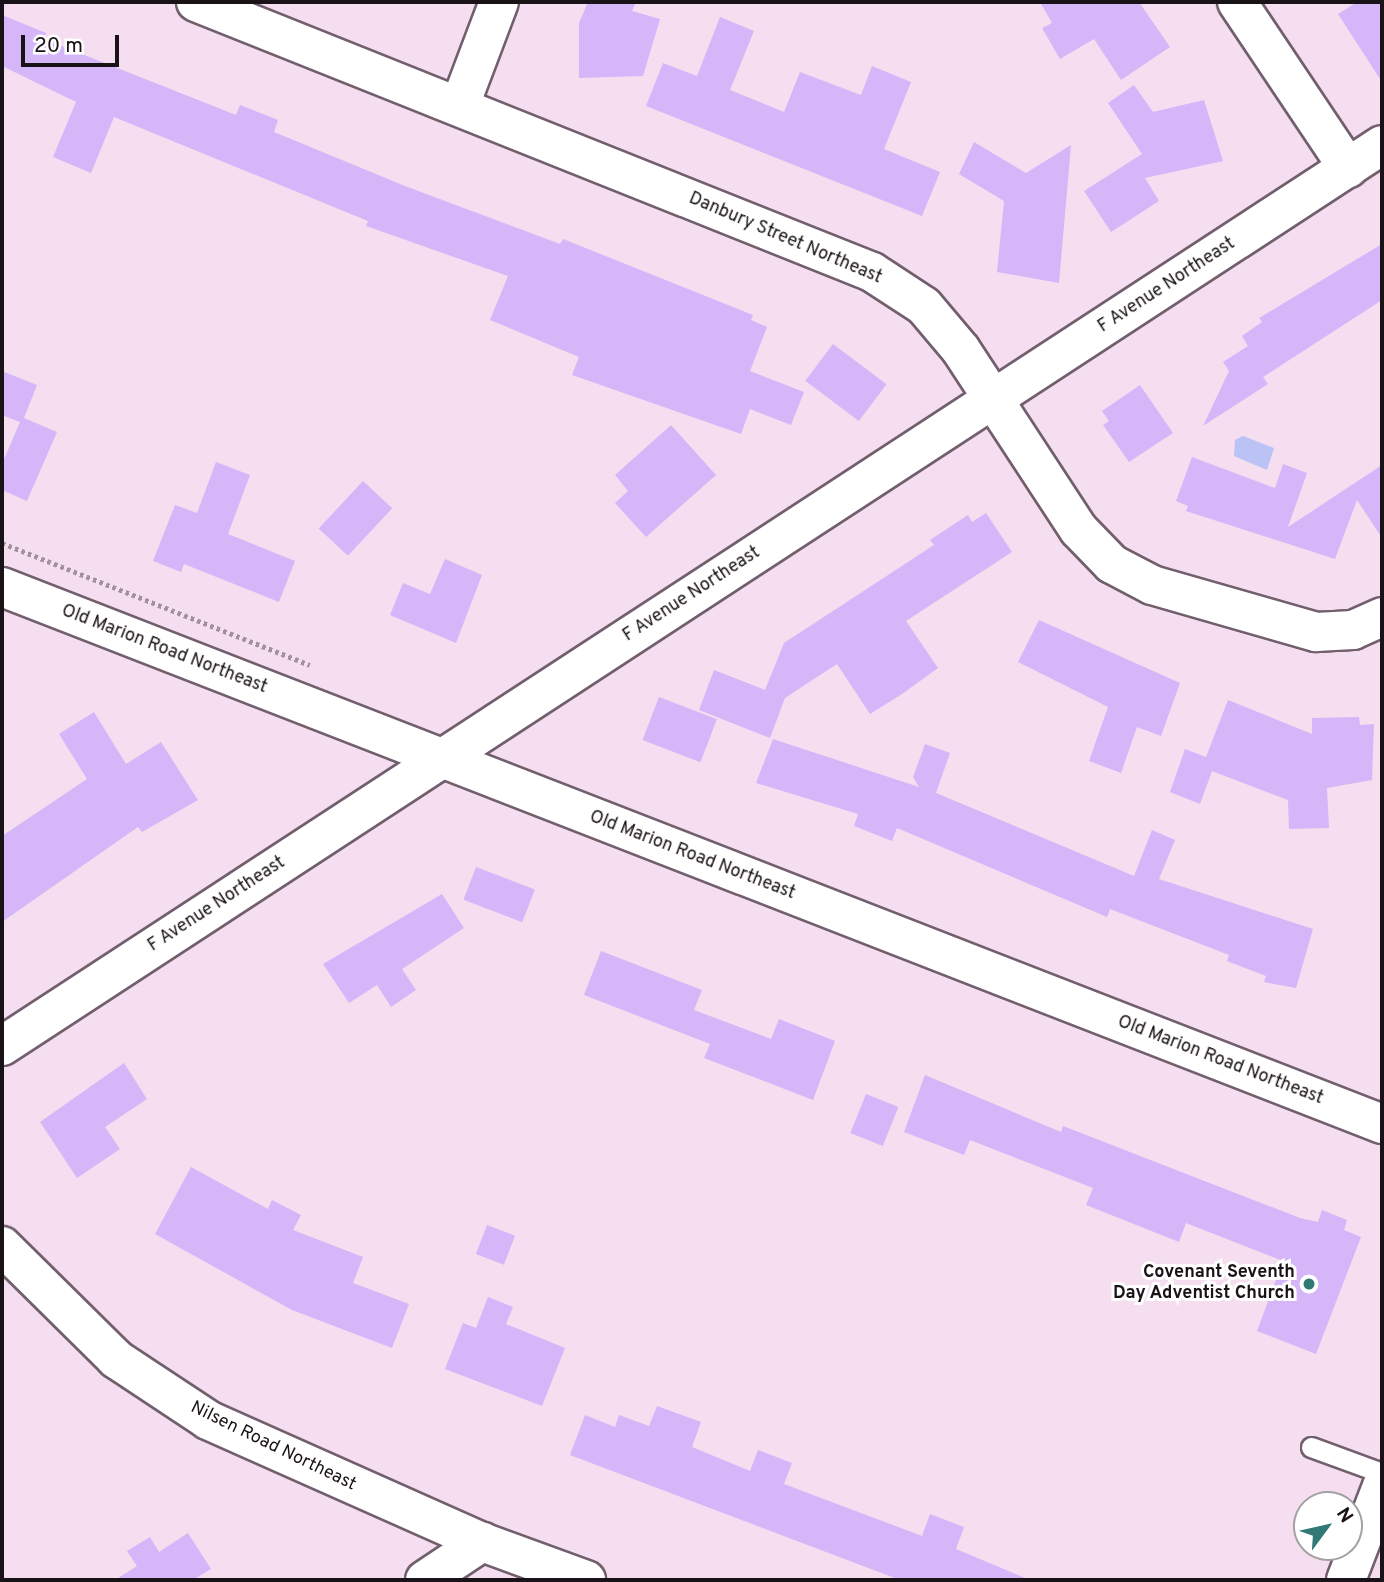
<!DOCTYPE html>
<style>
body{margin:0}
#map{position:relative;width:1384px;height:1582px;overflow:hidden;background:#f4deef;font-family:Overpass,sans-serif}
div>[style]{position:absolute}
.water>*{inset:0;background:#bac2f6}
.building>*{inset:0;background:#d5b6f9;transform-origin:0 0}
.path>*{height:4.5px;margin-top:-2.25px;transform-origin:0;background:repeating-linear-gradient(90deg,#a1919d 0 3.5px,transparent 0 7px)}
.roads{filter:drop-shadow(2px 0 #725f6e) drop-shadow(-2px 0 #725f6e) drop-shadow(0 2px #725f6e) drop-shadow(0 -2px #725f6e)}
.lane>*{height:19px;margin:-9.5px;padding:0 9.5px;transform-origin:9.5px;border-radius:9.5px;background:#fff}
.street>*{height:38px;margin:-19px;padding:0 19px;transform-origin:19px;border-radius:19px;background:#fff}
.secondary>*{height:38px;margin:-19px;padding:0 19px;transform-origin:19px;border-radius:19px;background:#fff}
.dots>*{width:19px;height:19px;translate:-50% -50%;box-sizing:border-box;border:4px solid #fff;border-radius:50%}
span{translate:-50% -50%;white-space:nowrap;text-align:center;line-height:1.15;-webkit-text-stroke:6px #fff;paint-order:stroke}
.street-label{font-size:18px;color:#191217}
.poi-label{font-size:18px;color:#191217;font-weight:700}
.right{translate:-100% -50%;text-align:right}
.frame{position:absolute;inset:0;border:4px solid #191217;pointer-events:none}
.north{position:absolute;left:1293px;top:1491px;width:70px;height:70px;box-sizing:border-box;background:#fff;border:2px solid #a3a0a2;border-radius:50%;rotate:57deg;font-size:19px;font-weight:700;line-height:28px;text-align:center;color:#191217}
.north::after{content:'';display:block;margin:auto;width:24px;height:32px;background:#307977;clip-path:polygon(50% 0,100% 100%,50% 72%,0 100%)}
.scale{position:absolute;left:21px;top:35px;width:98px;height:32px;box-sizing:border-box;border:4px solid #191217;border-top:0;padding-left:9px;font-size:21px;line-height:24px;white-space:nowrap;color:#191217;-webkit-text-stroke:5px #fff;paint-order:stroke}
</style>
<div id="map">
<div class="water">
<i style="clip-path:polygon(1243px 436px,1274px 448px,1267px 470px,1234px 456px,1235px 440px)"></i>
</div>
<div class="building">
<i style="clip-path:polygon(588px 2px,636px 2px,632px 11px,660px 19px,643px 76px,579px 78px,579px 23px)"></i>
<i style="clip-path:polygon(1040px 2px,1139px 2px,1170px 47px,1121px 80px,1094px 39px,1060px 59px,1042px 28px,1052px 23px)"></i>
<i style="clip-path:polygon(1357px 2px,1382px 2px,1382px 82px,1338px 14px)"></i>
<i style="clip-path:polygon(2px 15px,46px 33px,44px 39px,236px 115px,240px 105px,278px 120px,274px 132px,405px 186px,560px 244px,563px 239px,753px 315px,751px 320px,767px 327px,750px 371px,804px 392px,791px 425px,750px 409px,741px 434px,572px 375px,579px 357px,490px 320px,508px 276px,366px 226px,368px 221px,114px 117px,91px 173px,53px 157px,76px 102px,2px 66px)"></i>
<i style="clip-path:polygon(720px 17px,754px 31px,730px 90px,784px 112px,800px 72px,861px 95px,872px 66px,911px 82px,884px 149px,940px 172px,922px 216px,646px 106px,663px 63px,697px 76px)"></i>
<i style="clip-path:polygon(1134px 85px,1153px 112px,1204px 100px,1223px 161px,1145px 178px,1159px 201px,1111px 232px,1084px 191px,1142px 154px,1108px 103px)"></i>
<i style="clip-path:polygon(974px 142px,1026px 173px,1071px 145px,1059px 283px,997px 272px,1004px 201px,959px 174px)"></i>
<i style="clip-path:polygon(1382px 244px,1382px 300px,1263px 377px,1268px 384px,1203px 426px,1229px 371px,1223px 362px,1248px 346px,1242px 336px,1262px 322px,1259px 318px)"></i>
<i style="left:833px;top:344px;width:67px;height:46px;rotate:37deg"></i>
<i style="clip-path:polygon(2px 371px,37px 385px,24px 418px,57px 432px,27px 501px,2px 490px,2px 464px,20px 422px,2px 415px)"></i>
<i style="clip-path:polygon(1140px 385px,1173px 433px,1129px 462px,1103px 425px,1109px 421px,1102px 411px)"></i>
<i style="clip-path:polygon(671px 425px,716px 475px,646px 537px,615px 503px,628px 491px,615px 475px)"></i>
<i style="clip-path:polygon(1192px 457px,1275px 488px,1283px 464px,1307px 473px,1288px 527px,1382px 465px,1382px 538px,1357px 500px,1335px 559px,1186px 511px,1188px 506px,1176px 501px)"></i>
<i style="clip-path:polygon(216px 462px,250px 475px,228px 534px,295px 561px,279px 602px,184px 564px,181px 572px,153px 561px,175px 505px,197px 513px)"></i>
<i style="left:363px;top:481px;width:40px;height:65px;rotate:43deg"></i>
<i style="clip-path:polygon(986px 513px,1012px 552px,906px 621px,938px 668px,902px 694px,870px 714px,837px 664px,785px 698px,770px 738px,699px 710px,714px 670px,765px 690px,784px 643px,934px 545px,930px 540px,968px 515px,972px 522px)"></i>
<i style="clip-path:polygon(445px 559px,482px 575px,456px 643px,390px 615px,403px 583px,430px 594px)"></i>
<i style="clip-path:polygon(1039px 620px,1180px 683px,1161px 736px,1137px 727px,1121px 773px,1089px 761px,1108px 707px,1018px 662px)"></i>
<i style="left:659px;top:697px;width:62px;height:46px;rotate:21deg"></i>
<i style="clip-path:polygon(1228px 700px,1312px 734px,1312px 718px,1359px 717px,1360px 725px,1374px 724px,1372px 780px,1327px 788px,1329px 828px,1289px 829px,1288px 800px,1212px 771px,1200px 804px,1170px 792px,1185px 749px,1206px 757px)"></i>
<i style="clip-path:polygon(94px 712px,126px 764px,161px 742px,198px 800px,142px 832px,138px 827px,2px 922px,2px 836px,87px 779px,59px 734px)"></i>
<i style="clip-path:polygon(773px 739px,919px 787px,913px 777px,925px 744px,950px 753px,936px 793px,1134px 876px,1152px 830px,1175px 840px,1159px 879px,1313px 929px,1296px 988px,1264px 982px,1266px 976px,1227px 961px,1229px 955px,1110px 909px,1107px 917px,897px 828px,892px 841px,854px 826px,858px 814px,756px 783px)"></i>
<i style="left:476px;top:867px;width:63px;height:35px;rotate:21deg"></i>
<i style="clip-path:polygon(442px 894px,464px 928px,402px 969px,416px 990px,391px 1007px,377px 985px,349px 1003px,323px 964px)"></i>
<i style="clip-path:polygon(601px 951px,702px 990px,694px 1010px,771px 1039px,779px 1019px,835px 1041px,813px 1100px,704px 1058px,710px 1044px,584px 995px)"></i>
<i style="clip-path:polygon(124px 1063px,147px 1099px,105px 1127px,120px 1149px,77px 1178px,40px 1122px)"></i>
<i style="clip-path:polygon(925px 1075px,1061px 1132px,1063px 1126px,1300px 1218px,1318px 1222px,1322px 1210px,1347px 1220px,1344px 1230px,1361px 1237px,1316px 1354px,1257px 1331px,1283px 1261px,1186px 1223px,1179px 1242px,1086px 1205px,1093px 1188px,970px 1140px,964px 1155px,904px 1132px)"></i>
<i style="left:866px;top:1094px;width:35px;height:42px;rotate:22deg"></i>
<i style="clip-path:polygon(191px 1167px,268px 1209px,272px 1200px,301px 1215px,293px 1230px,363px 1257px,353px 1283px,409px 1304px,392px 1348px,292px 1310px,155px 1234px)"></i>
<i style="left:487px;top:1225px;width:30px;height:31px;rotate:21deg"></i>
<i style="clip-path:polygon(488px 1297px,513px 1307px,506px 1324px,565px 1348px,542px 1406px,445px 1369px,463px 1323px,476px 1328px)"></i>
<i style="clip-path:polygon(657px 1406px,701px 1422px,692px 1447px,750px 1471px,758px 1450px,792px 1463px,784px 1484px,922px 1536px,930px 1514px,964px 1527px,956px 1549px,1030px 1580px,900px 1580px,570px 1455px,585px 1415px,615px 1427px,619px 1415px,649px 1426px)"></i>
<i style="clip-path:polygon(188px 1533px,211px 1569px,193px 1580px,115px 1580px,137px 1566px,127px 1551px,150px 1537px,159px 1552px)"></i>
</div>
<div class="path">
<i style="left:2px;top:543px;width:331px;rotate:21.6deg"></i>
</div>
<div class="roads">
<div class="lane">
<i style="left:1311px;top:1447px;width:76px;rotate:20.1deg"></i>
</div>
<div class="street">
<i style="left:196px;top:2px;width:728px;rotate:21.77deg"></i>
<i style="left:872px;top:272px;width:62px;rotate:33.2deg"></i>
<i style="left:924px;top:306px;width:57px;rotate:49.9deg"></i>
<i style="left:961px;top:350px;width:215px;rotate:56.8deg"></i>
<i style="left:1079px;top:530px;width:47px;rotate:45.9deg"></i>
<i style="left:1112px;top:564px;width:45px;rotate:27.7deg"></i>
<i style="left:1152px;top:585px;width:171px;rotate:16deg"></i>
<i style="left:1316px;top:632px;width:37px;rotate:-3deg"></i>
<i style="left:1353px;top:630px;width:32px;rotate:-24deg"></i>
<i style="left:1237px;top:2px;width:200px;rotate:56.2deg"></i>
<i style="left:460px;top:105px;width:110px;rotate:-69.3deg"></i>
<i style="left:2px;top:1046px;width:1648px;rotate:-33.14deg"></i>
<i style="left:2px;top:1246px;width:161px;rotate:44.7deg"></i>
<i style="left:116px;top:1359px;width:110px;rotate:33.5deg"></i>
<i style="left:208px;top:1420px;width:300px;rotate:24deg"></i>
<i style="left:482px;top:1542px;width:111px;rotate:20.1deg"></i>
<i style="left:425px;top:1580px;width:69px;rotate:-33.7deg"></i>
<i style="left:1346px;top:1580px;width:101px;rotate:-69deg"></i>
</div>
<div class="secondary">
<i style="left:2px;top:587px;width:1481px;rotate:21.26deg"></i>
</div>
</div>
<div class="dots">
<i style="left:1309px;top:1284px;background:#307977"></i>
</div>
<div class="street-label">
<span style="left:785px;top:239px;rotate:23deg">Danbury Street Northeast</span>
<span style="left:1167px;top:286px;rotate:-33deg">F Avenue Northeast</span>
<span style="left:692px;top:595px;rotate:-33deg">F Avenue Northeast</span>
<span style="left:164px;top:650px;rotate:21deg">Old Marion Road Northeast</span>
<span style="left:692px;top:856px;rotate:21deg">Old Marion Road Northeast</span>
<span style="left:217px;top:905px;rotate:-33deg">F Avenue Northeast</span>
<span style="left:1220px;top:1061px;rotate:21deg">Old Marion Road Northeast</span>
<span style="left:273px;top:1447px;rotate:26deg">Nilsen Road Northeast</span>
</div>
<div class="poi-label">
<span class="right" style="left:1295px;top:1284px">Covenant Seventh<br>Day Adventist Church</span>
</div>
<div class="frame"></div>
<div class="north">N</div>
<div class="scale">20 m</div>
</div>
